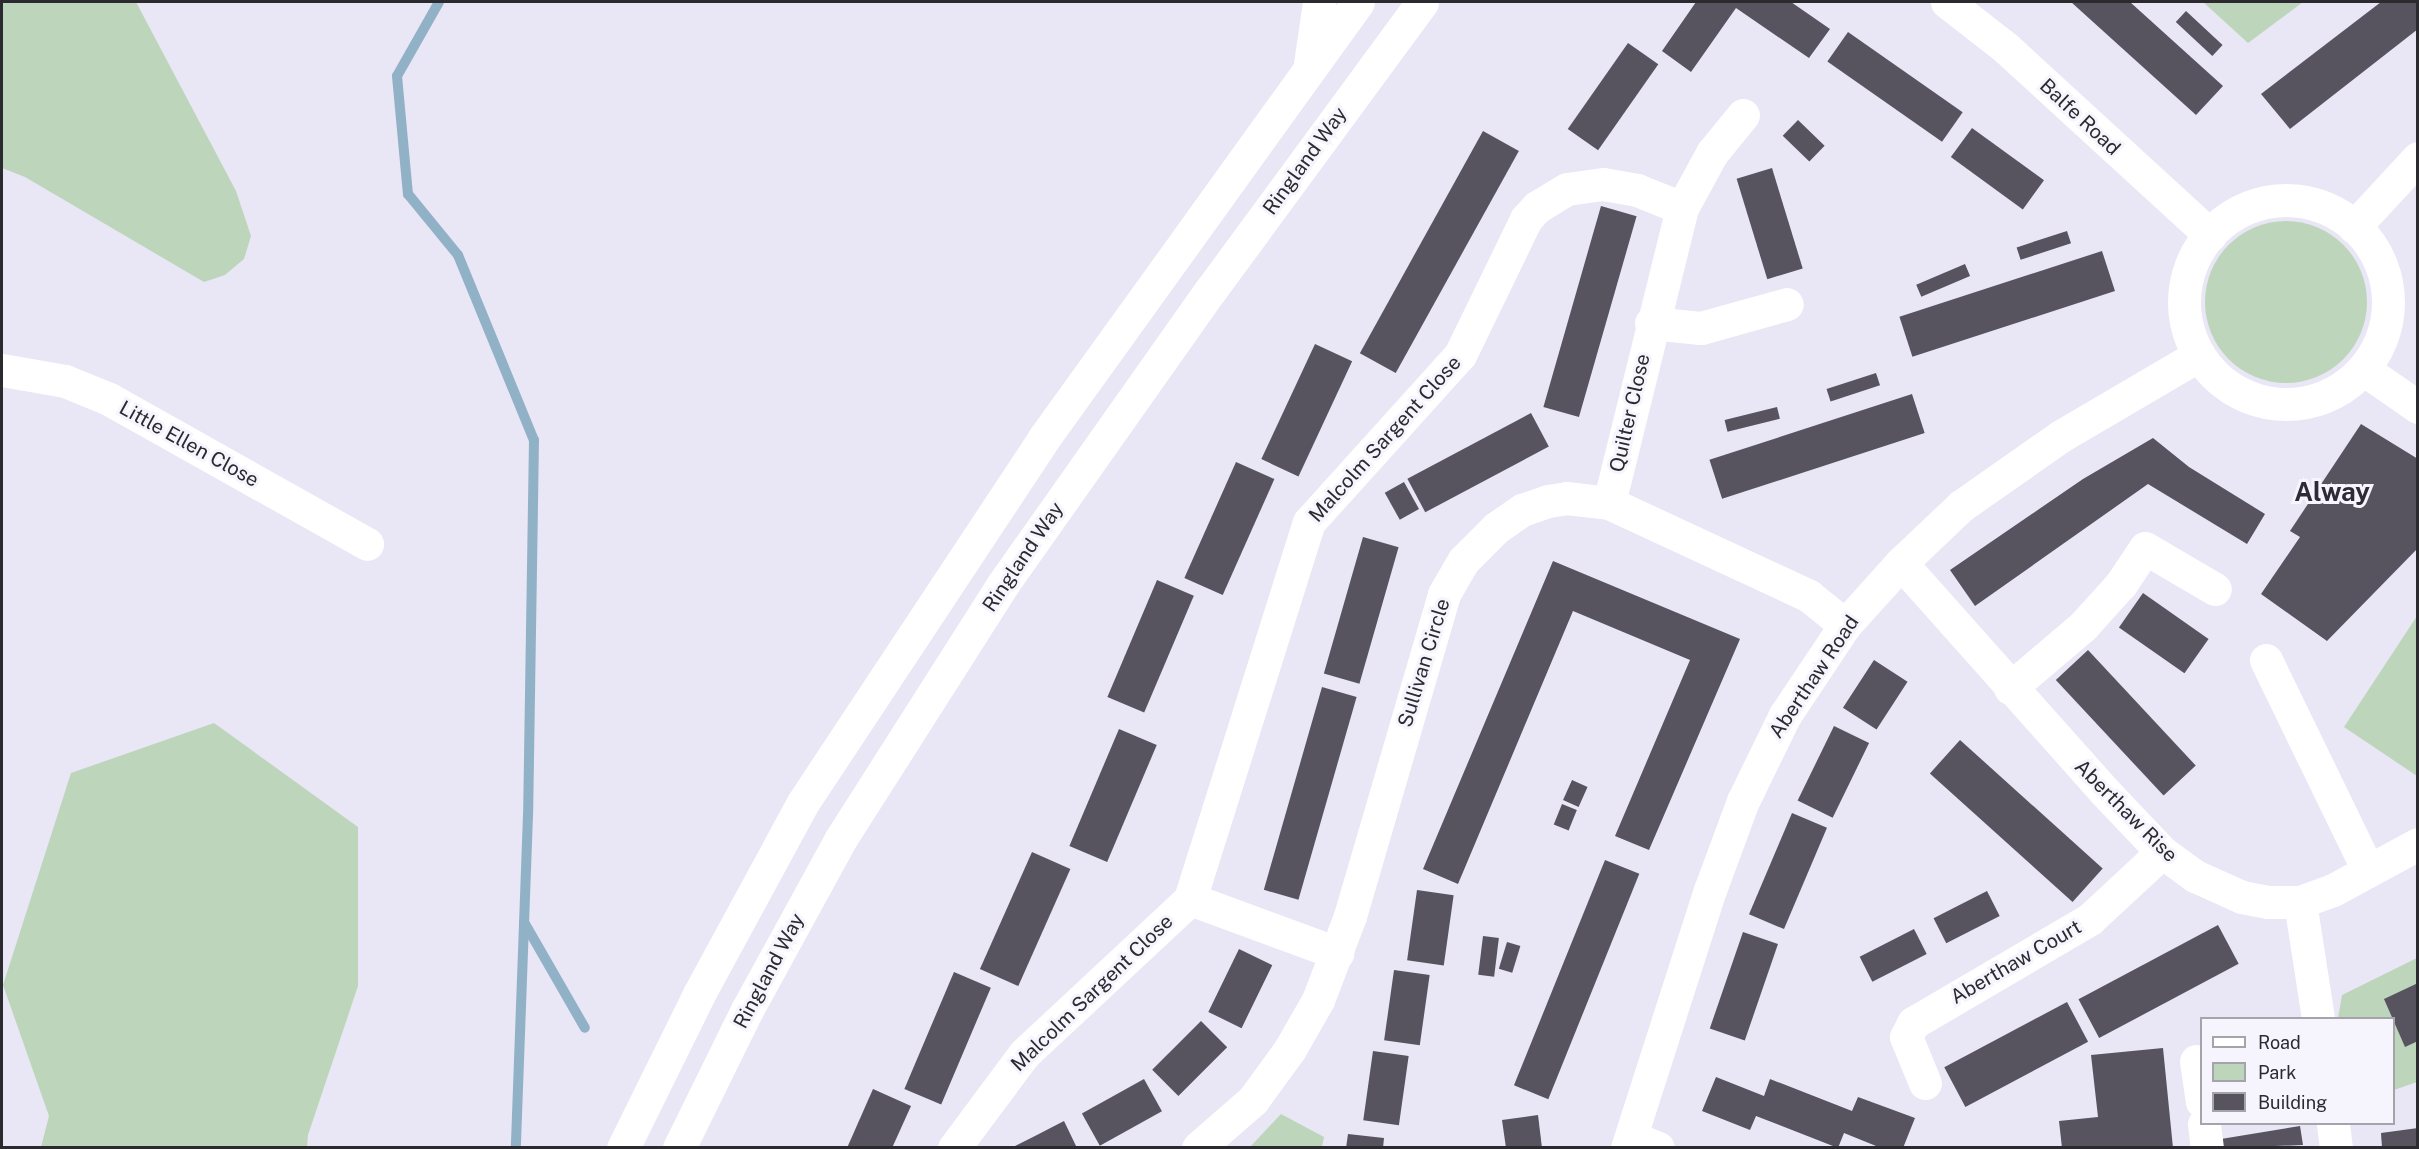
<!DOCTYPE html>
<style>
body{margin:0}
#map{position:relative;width:2419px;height:1149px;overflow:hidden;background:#e9e6f5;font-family:"Public Sans",sans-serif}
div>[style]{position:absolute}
.green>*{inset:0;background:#bdd6bb}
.round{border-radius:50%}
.stream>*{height:10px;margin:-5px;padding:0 5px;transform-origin:5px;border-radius:5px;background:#91b1c7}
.building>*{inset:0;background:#575460;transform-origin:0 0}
.minor>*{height:33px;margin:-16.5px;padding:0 16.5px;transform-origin:16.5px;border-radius:16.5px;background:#fff}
.minor>.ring{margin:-16.5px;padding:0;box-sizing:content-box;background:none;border:33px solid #fff;border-radius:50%}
.major>*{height:33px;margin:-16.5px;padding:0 16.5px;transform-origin:16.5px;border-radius:16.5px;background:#fff}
span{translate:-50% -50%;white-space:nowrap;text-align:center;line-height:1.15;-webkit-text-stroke:6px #f6f5fe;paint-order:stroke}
.street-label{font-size:20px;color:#2b2a2f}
.district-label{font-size:26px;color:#2e2b36;font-weight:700}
.frame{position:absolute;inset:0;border:3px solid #2b2a2f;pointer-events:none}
.legend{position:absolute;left:2200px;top:1017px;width:195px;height:108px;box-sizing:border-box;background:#f6f5fe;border:2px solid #a5a4ab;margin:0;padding:8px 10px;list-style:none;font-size:18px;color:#2b2a2f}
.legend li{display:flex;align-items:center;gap:12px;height:30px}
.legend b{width:30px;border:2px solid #a5a4ab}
</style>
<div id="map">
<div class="green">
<i style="clip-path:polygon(2px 2px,136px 2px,236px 191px,251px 236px,244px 259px,225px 275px,204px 282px,25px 177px,2px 168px)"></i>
<i style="clip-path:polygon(2203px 2px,2303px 2px,2248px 43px)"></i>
<i class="round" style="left:2205px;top:221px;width:162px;height:162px"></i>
<i style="clip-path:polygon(2417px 616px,2417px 776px,2344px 727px)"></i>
<i style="clip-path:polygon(214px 723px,358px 827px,358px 986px,308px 1135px,307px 1147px,41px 1147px,49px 1116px,3px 985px,71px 773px)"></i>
<i style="clip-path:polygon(2417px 958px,2417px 1082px,2394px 1090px,2394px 1018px,2338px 1018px,2342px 995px)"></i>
<i style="clip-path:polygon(1281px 1114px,1324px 1137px,1322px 1147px,1250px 1147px)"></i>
</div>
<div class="stream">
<i style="left:439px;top:2px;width:85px;rotate:119.6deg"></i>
<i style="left:397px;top:76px;width:119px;rotate:84.7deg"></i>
<i style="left:408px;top:194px;width:79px;rotate:50.7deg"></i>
<i style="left:458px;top:255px;width:200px;rotate:67.7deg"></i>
<i style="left:534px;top:440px;width:375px;rotate:90.9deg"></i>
<i style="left:528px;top:815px;width:333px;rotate:92.1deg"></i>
<i style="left:524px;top:922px;width:122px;rotate:60.1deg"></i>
</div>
<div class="building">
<i style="clip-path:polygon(1696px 2px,1791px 2px,1830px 29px,1809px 58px,1736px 8px,1691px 72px,1662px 51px)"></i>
<i style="clip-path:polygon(2071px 2px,2130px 2px,2223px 86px,2196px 115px)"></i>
<i style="clip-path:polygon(2381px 2px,2418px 2px,2418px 29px,2290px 129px,2261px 94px)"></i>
<i style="left:2186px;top:11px;width:50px;height:15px;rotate:43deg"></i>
<i style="left:1848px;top:32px;width:140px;height:36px;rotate:35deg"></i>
<i style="left:1628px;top:43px;width:37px;height:105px;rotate:35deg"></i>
<i style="left:1798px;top:120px;width:37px;height:22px;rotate:44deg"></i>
<i style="left:1972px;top:128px;width:89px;height:36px;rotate:36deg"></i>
<i style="left:1483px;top:131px;width:41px;height:254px;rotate:29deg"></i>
<i style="left:1772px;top:168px;width:105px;height:37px;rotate:73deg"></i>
<i style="left:1601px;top:206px;width:37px;height:209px;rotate:16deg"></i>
<i style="left:2067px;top:231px;width:13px;height:53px;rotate:72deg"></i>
<i style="left:2102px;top:251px;width:42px;height:213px;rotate:72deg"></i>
<i style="left:1965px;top:264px;width:13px;height:53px;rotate:67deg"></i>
<i style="left:1315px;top:344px;width:41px;height:127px;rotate:25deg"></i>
<i style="left:1876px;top:373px;width:13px;height:52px;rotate:72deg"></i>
<i style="left:1912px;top:394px;width:41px;height:213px;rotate:72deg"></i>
<i style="left:1777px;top:407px;width:12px;height:54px;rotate:76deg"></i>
<i style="left:1531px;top:413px;width:38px;height:140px;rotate:62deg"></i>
<i style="clip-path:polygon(2361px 424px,2418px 459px,2418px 548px,2327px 641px,2261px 594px,2300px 537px,2290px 531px)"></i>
<i style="clip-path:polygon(2153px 438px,2189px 467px,2265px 514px,2247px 544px,2148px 484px,1975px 606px,1950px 570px,2083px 479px)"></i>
<i style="left:1236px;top:462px;width:42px;height:127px;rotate:24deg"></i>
<i style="left:1404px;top:482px;width:31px;height:22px;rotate:61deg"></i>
<i style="left:1363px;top:537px;width:37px;height:142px;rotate:16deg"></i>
<i style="clip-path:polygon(1553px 561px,1740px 639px,1649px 850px,1615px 836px,1690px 660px,1573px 611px,1458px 884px,1423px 869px)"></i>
<i style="left:1157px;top:580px;width:40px;height:127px;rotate:23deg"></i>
<i style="left:2143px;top:593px;width:80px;height:42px;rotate:35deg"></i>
<i style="left:2088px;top:650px;width:158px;height:44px;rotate:47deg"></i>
<i style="left:1874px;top:660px;width:40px;height:57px;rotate:33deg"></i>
<i style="left:1322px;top:687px;width:36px;height:211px;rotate:16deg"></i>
<i style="left:1834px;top:726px;width:39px;height:83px;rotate:26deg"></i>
<i style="left:1119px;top:729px;width:41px;height:127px;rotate:23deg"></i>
<i style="left:1960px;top:740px;width:192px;height:45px;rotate:42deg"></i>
<i style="left:1572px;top:780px;width:17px;height:22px;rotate:24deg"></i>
<i style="left:1562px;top:804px;width:16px;height:22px;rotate:22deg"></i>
<i style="left:1792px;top:813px;width:38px;height:110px;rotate:23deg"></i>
<i style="left:1032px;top:852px;width:42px;height:128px;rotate:24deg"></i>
<i style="left:1605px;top:860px;width:37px;height:243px;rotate:22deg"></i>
<i style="left:1417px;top:890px;width:37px;height:71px;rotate:8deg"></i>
<i style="left:1987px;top:891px;width:28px;height:60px;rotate:63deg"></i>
<i style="left:2218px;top:925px;width:44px;height:158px;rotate:62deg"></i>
<i style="left:1914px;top:929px;width:28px;height:61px;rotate:63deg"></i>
<i style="left:1743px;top:932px;width:37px;height:102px;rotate:19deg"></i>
<i style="left:1483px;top:936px;width:16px;height:39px;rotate:7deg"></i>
<i style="left:1507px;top:942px;width:14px;height:28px;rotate:17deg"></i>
<i style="left:1239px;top:949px;width:37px;height:70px;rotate:26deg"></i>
<i style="left:1394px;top:970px;width:36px;height:71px;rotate:8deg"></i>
<i style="left:954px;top:972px;width:40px;height:127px;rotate:23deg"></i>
<i style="clip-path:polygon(2418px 983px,2418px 1041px,2405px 1047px,2384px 999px)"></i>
<i style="left:2067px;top:1002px;width:45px;height:139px;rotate:62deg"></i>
<i style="left:1201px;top:1021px;width:37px;height:69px;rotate:45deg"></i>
<i style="clip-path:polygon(2163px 1048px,2173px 1148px,2062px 1148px,2059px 1121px,2098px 1117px,2091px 1055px)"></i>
<i style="left:1373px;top:1051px;width:36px;height:70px;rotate:8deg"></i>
<i style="clip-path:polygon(1716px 1077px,1764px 1096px,1770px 1079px,1852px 1111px,1858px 1097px,1915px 1118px,1903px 1148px,1881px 1148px,1844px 1133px,1838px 1148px,1756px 1116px,1750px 1130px,1702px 1111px)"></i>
<i style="left:1144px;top:1079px;width:37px;height:71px;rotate:61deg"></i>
<i style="clip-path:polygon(873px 1089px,911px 1106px,897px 1137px,892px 1148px,847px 1148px)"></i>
<i style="clip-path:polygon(1538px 1115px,1542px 1148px,1506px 1148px,1502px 1120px)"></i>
<i style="clip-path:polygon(1064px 1121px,1077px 1148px,1011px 1148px,1033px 1137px)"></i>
<i style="clip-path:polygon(2300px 1126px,2303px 1145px,2222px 1148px,2221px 1139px)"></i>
<i style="clip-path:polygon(2418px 1128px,2418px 1148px,2382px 1148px,2381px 1133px)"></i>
<i style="clip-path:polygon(1348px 1134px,1384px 1138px,1383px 1148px,1346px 1148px)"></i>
</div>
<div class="minor">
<i style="left:1947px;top:2px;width:75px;rotate:37.9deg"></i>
<i style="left:2006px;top:48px;width:277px;rotate:42.5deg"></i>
<i class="ring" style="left:2184px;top:200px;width:171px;height:171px"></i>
<i style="left:2354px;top:227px;width:94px;rotate:-47.2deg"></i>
<i style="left:1651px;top:323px;width:50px;rotate:5.7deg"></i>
<i style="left:1701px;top:328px;width:89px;rotate:-15.6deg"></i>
<i style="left:2363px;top:369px;width:67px;rotate:34.6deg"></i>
<i style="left:2px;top:370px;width:64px;rotate:9.9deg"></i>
<i style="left:65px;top:381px;width:48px;rotate:22.2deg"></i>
<i style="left:109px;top:399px;width:296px;rotate:29.3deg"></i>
<i style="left:1609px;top:503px;width:304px;rotate:-76.1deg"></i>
<i style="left:1682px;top:208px;width:63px;rotate:-61.4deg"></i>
<i style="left:1712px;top:153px;width:49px;rotate:-50.8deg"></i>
<i style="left:1901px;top:563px;width:305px;rotate:48.3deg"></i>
<i style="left:2104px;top:791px;width:84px;rotate:46.4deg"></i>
<i style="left:2162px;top:852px;width:41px;rotate:36deg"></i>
<i style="left:2195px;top:876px;width:51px;rotate:24.1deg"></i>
<i style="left:2242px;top:897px;width:26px;rotate:11deg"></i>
<i style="left:2268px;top:902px;width:32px"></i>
<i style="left:2300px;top:902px;width:35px;rotate:-20deg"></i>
<i style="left:2333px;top:890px;width:97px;rotate:-28.4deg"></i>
<i style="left:2266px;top:660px;width:233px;rotate:64.1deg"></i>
<i style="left:2010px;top:688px;width:96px;rotate:-40.3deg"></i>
<i style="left:2083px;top:626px;width:57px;rotate:-47.9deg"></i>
<i style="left:2121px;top:584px;width:43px;rotate:-56.3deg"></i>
<i style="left:2145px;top:548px;width:81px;rotate:30.4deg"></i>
<i style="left:1190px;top:899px;width:157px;rotate:20.2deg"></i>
<i style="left:2300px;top:902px;width:117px;rotate:81.2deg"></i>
<i style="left:2196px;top:1061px;width:41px;rotate:81.7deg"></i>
<i style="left:1925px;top:1083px;width:50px;rotate:-112.4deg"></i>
<i style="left:1906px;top:1037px;width:16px;rotate:-63deg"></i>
<i style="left:1913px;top:1023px;width:205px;rotate:-30.4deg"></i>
<i style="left:2090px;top:919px;width:98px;rotate:-42.9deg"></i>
<i style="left:2204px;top:1124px;width:24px;rotate:83deg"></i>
<i style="left:2333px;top:1124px;width:24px;rotate:83deg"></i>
<i style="left:1631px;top:1137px;width:29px;rotate:22deg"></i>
<i style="left:954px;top:1148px;width:117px;rotate:-53.3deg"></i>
<i style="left:1024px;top:1054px;width:227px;rotate:-43deg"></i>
<i style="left:1190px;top:899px;width:395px;rotate:-72.5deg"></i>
<i style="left:1309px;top:522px;width:225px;rotate:-47.9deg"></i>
<i style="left:1460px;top:355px;width:151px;rotate:-64.1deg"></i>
<i style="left:1526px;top:219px;width:16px;rotate:-47deg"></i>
<i style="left:1537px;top:207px;width:35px;rotate:-31deg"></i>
<i style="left:1567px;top:189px;width:36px;rotate:-8deg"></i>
<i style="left:1603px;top:184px;width:35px;rotate:10deg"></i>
<i style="left:1637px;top:190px;width:48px;rotate:21.8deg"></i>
<i style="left:1198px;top:1148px;width:73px;rotate:-41.1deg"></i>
<i style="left:1253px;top:1100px;width:63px;rotate:-54deg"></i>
<i style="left:1290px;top:1049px;width:56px;rotate:-60.3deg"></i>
<i style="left:1318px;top:1000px;width:90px;rotate:-69.1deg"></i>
<i style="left:1350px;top:916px;width:335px;rotate:-73.7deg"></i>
<i style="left:1444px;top:594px;width:39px;rotate:-60deg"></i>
<i style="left:1464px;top:560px;width:45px;rotate:-45deg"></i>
<i style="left:1496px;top:528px;width:32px;rotate:-35deg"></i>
<i style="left:1522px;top:510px;width:28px;rotate:-19deg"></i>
<i style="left:1548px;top:501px;width:18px;rotate:-9deg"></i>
<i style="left:1566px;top:498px;width:43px;rotate:6.6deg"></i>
<i style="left:1609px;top:503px;width:221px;rotate:24.9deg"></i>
<i style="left:1809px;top:596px;width:46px;rotate:38.9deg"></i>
<i style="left:1627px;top:1148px;width:271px;rotate:-72.2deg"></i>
<i style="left:1710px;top:890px;width:95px;rotate:-69.7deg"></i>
<i style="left:1743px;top:801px;width:96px;rotate:-64deg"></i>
<i style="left:1785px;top:715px;width:108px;rotate:-56.3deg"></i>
<i style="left:1845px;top:625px;width:84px;rotate:-47.9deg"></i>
<i style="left:1901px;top:563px;width:83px;rotate:-43.5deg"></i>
<i style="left:1961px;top:506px;width:122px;rotate:-35deg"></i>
<i style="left:2061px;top:436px;width:160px;rotate:-30.4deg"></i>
</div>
<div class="major">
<i style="left:1310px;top:64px;width:63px;rotate:-81.7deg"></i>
<i style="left:623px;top:1148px;width:172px;rotate:-63.7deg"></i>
<i style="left:699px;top:994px;width:216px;rotate:-61.5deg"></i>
<i style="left:802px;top:804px;width:439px;rotate:-56.5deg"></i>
<i style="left:1044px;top:438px;width:537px;rotate:-54.24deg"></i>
<i style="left:679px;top:1148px;width:154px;rotate:-63.8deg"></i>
<i style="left:747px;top:1010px;width:194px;rotate:-61.3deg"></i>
<i style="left:840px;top:840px;width:303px;rotate:-57.5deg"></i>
<i style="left:1003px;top:584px;width:359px;rotate:-54.8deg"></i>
<i style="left:1210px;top:291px;width:358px;rotate:-53.7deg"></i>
</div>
<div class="street-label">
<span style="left:2080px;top:117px;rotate:43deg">Balfe Road</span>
<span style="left:1305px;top:161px;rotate:-54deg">Ringland Way</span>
<span style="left:1630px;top:413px;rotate:-77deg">Quilter Close</span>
<span style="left:1385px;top:439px;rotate:-48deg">Malcolm Sargent Close</span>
<span style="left:189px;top:444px;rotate:29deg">Little Ellen Close</span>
<span style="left:1023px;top:557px;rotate:-56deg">Ringland Way</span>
<span style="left:1424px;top:663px;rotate:-73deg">Sullivan Circle</span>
<span style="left:1814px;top:677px;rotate:-56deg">Aberthaw Road</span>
<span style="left:2126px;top:811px;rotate:45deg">Aberthaw Rise</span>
<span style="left:2016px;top:962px;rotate:-30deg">Aberthaw Court</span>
<span style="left:769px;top:971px;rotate:-62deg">Ringland Way</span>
<span style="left:1092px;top:993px;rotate:-44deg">Malcolm Sargent Close</span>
</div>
<div class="district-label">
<span style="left:2332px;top:492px">Alway</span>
</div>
<div class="frame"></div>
<ul class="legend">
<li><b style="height:8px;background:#fff"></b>Road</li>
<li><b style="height:16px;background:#bdd6bb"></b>Park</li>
<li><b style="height:16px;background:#575460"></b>Building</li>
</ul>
</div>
